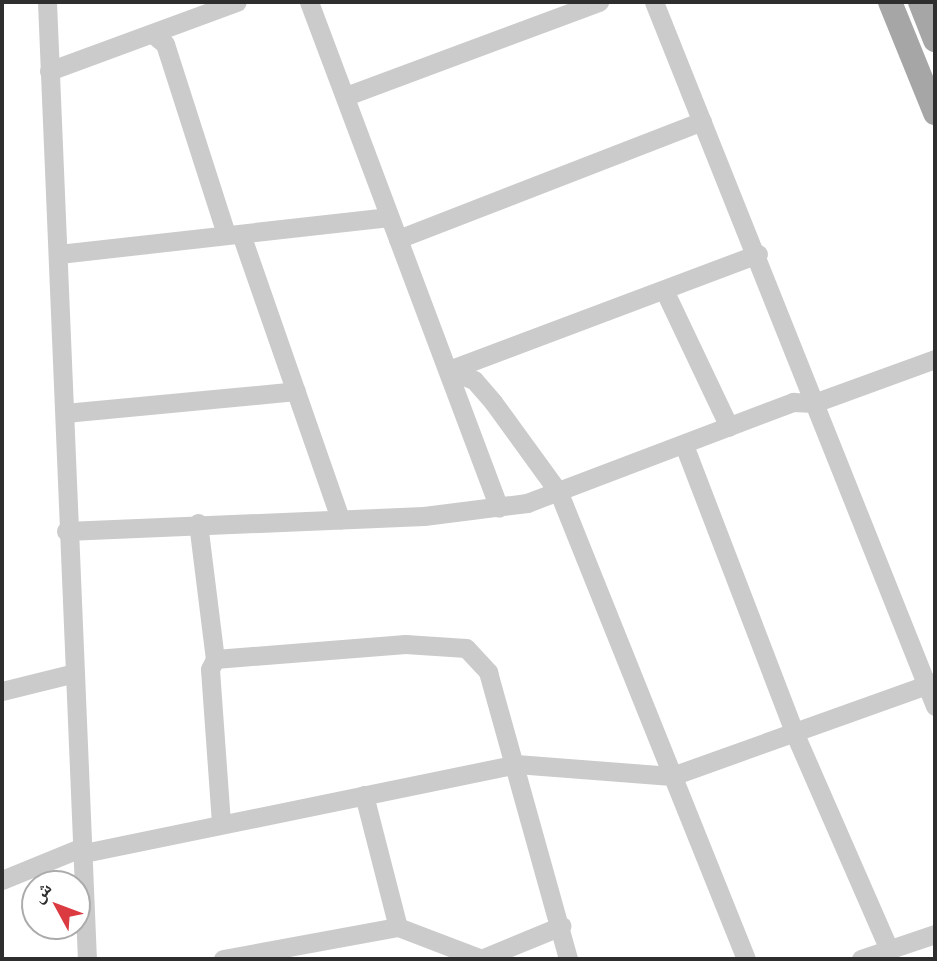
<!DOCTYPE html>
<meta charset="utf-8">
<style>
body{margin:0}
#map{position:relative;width:937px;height:961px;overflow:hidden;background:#fff;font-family:"Space Grotesk","Noto Naskh Arabic",sans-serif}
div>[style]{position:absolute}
.minor>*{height:19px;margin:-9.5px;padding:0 9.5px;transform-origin:9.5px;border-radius:9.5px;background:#cbcbcb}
.major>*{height:24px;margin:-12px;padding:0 12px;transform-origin:12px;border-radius:12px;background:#a6a6a6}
span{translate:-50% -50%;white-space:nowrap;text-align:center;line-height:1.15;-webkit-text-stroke:7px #fff;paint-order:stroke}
.frame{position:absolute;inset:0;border:4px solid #2e2e2e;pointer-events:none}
.north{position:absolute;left:21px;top:870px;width:70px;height:70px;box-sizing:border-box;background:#fff;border:2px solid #ababab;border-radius:50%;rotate:311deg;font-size:19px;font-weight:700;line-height:28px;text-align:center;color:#2e2e2e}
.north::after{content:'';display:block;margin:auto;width:24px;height:32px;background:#db3a41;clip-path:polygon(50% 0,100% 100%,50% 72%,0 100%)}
</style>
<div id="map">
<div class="minor">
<i style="left:47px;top:2px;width:958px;rotate:87.61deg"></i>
<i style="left:309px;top:2px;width:540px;rotate:69.42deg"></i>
<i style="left:654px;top:2px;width:758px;rotate:68.24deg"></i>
<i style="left:154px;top:35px;width:14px;rotate:39deg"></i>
<i style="left:165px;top:44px;width:200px;rotate:72.2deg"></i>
<i style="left:49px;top:71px;width:200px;rotate:-20.2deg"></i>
<i style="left:346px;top:96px;width:270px;rotate:-20.4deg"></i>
<i style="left:242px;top:237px;width:299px;rotate:70.8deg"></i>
<i style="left:398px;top:239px;width:326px;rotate:-21.2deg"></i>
<i style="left:59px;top:254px;width:330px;rotate:-6.4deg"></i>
<i style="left:665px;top:292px;width:149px;rotate:64.6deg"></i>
<i style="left:449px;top:370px;width:27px;rotate:22deg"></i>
<i style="left:474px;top:380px;width:29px;rotate:49deg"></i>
<i style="left:493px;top:402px;width:112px;rotate:54deg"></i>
<i style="left:559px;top:493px;width:502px;rotate:68.14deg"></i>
<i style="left:449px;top:370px;width:330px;rotate:-20.6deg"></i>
<i style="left:65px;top:413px;width:232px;rotate:-5.4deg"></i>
<i style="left:684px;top:445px;width:307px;rotate:69deg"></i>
<i style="left:794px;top:732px;width:235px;rotate:66.4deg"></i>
<i style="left:198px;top:523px;width:137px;rotate:82.9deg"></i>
<i style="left:66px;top:531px;width:358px;rotate:-2.4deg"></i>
<i style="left:424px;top:516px;width:104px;rotate:-7.2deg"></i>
<i style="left:527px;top:503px;width:285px;rotate:-20.8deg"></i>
<i style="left:793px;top:402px;width:21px;rotate:3deg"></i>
<i style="left:814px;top:403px;width:129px;rotate:-20deg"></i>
<i style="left:2px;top:691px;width:75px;rotate:-13.9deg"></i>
<i style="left:364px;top:795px;width:136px;rotate:75.6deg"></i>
<i style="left:398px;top:927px;width:90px;rotate:20.9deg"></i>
<i style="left:221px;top:823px;width:154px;rotate:-94.1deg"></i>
<i style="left:210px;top:669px;width:11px;rotate:-63deg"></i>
<i style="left:215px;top:659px;width:191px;rotate:-4.5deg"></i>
<i style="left:405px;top:644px;width:61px;rotate:3.8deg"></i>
<i style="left:466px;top:648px;width:33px;rotate:47deg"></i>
<i style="left:488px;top:672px;width:298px;rotate:74.4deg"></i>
<i style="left:84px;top:853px;width:441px;rotate:-11.6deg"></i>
<i style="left:516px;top:764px;width:156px;rotate:4.4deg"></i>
<i style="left:672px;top:776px;width:279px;rotate:-19.7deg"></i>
<i style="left:2px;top:880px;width:87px;rotate:-22.2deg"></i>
<i style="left:223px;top:959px;width:178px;rotate:-10.4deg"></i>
<i style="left:481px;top:959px;width:87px;rotate:-22.4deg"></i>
<i style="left:861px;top:959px;width:78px;rotate:-18.7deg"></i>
</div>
<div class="major">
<i style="left:890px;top:2px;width:120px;rotate:67.9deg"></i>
<i style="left:920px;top:2px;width:41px;rotate:68.5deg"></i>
</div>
<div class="frame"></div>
<div class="north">ش</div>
</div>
